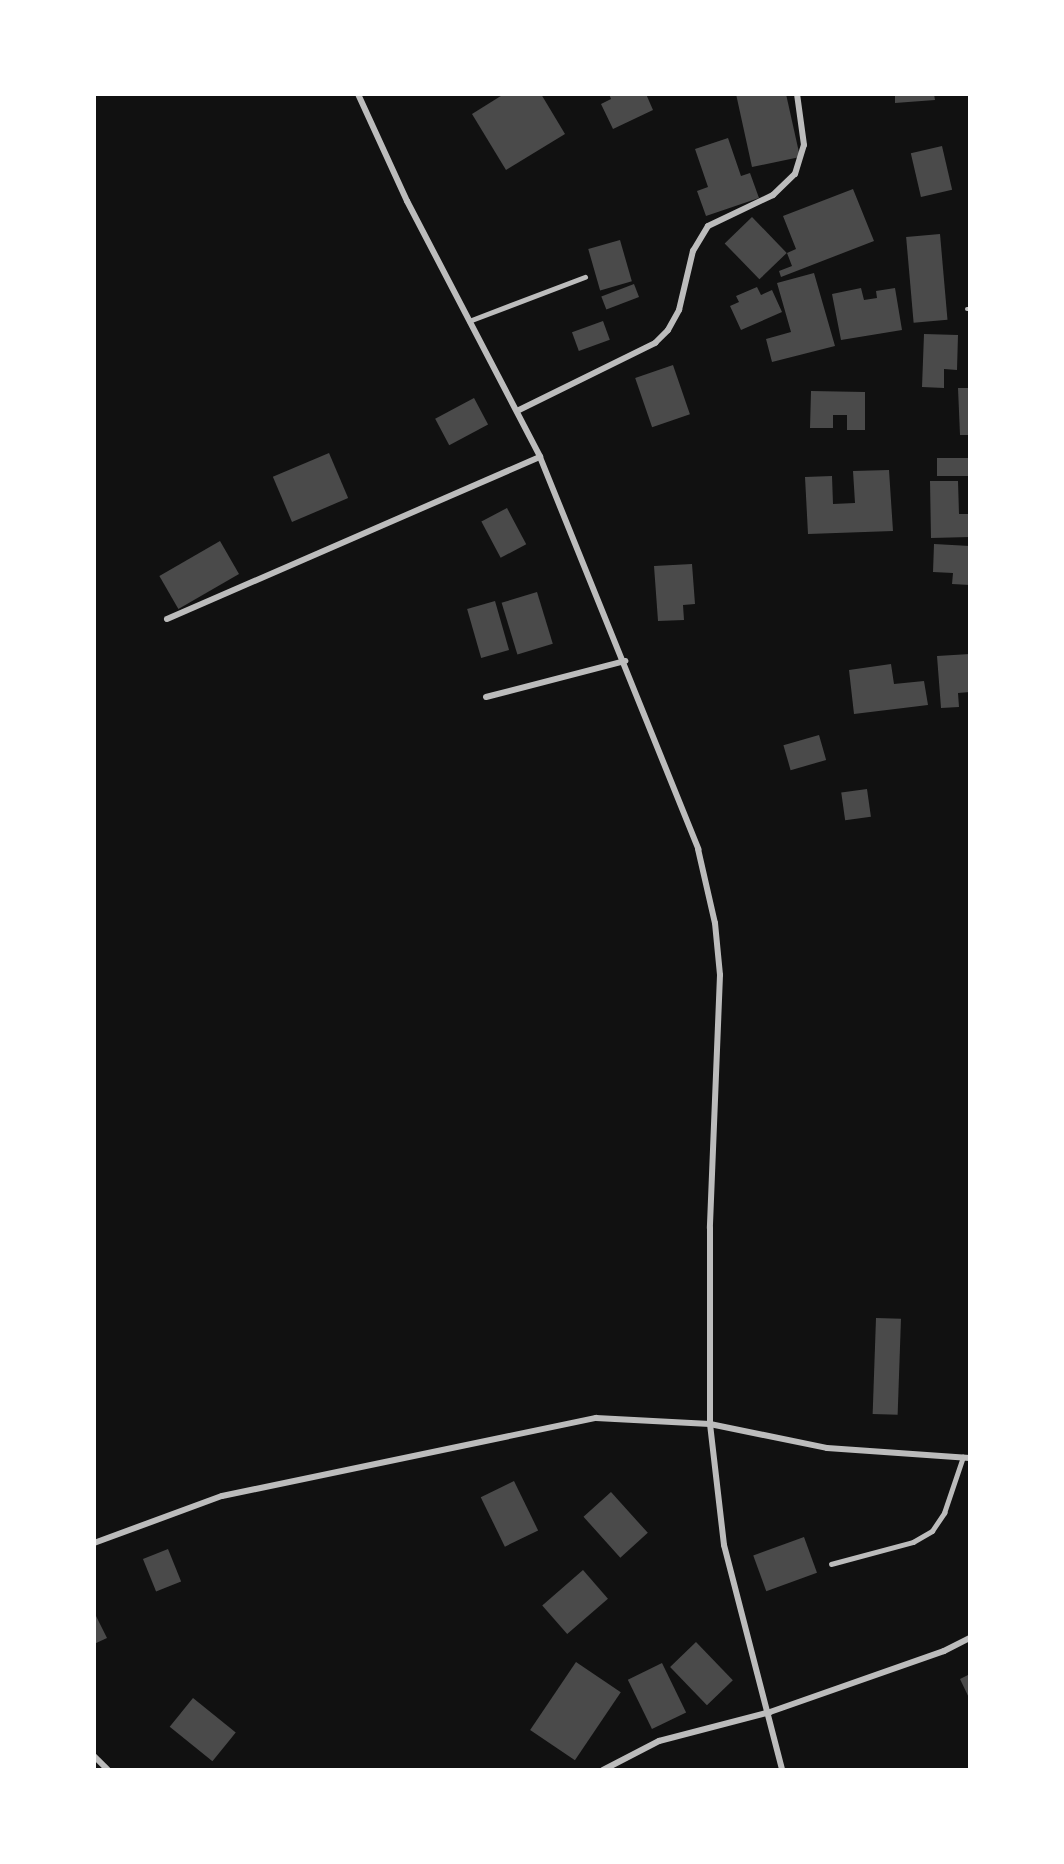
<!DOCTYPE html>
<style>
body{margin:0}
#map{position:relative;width:1064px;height:1864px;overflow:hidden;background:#111;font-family:Manrope,sans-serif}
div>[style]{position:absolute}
.building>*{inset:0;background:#4a4a4a;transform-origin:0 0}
.service>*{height:4.5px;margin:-2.25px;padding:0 2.25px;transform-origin:2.25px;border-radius:2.25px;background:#bcbcbc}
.minor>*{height:6px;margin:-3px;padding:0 3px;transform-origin:3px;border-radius:3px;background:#bcbcbc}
span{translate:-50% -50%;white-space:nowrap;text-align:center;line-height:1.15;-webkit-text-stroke:4.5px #fff;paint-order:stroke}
.frame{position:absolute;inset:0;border:96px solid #fff;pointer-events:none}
</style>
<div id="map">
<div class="building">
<i style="clip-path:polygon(504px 94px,541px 94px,565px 134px,506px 170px,472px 114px)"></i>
<i style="clip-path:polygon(609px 94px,646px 94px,653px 110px,613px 129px,601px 104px,611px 99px)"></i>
<i style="clip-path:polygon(736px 94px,786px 94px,800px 157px,752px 167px)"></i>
<i style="clip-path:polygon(895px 94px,934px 94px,935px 100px,895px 103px)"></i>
<i style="clip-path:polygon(728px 138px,741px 176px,750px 173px,759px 198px,706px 216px,697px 191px,708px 187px,695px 149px)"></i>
<i style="left:942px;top:146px;width:45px;height:32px;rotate:77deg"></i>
<i style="clip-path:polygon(853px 189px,874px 241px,781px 277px,779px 271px,792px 266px,787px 253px,796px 249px,783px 216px)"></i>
<i style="left:752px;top:217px;width:50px;height:38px;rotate:46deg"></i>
<i style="left:940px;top:234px;width:86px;height:34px;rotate:85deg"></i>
<i style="left:620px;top:240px;width:43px;height:33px;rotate:74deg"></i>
<i style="clip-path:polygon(814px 273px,835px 346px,772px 362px,766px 339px,791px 332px,777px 283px)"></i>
<i style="left:634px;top:284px;width:14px;height:35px;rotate:69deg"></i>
<i style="clip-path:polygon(757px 287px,761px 295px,772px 290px,782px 312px,741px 330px,730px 306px,739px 302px,736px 296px)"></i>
<i style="clip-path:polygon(861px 288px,864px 300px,877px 298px,876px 291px,895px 288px,902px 330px,841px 340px,832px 294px)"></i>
<i style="left:603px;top:321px;width:20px;height:33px;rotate:70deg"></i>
<i style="clip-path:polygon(924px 334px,958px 335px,957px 370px,944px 369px,944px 388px,922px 387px)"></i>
<i style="left:673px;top:365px;width:52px;height:40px;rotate:71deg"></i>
<i style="clip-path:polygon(958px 388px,970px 388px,970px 435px,960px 435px)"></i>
<i style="clip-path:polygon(811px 391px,865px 392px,865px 430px,847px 430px,847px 415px,833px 415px,833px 428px,810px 428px)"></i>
<i style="left:474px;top:398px;width:30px;height:44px;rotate:62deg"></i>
<i style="left:329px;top:453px;width:49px;height:61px;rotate:67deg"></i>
<i style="left:970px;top:458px;width:18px;height:33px;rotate:90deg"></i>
<i style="clip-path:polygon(889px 470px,893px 531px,808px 534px,805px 477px,832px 476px,833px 504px,855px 503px,853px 471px)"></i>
<i style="clip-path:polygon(930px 481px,958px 481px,959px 514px,970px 514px,970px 537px,931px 538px)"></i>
<i style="left:507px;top:508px;width:41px;height:29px;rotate:62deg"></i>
<i style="left:220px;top:541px;width:38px;height:70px;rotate:60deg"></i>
<i style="clip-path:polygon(934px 544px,970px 546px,970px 585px,952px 584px,953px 573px,933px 572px)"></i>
<i style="clip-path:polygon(692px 564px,695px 604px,683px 605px,684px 620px,658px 621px,654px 566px)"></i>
<i style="left:537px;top:592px;width:54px;height:37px;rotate:73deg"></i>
<i style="left:495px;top:601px;width:51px;height:29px;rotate:74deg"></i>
<i style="clip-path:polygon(970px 654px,970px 692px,958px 693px,959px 707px,941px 708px,937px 656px)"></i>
<i style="clip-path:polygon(891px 664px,894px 684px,924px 681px,928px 705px,854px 714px,849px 670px)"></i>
<i style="left:819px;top:735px;width:26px;height:37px;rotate:74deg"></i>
<i style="left:867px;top:789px;width:28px;height:26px;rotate:82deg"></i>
<i style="left:876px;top:1318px;width:25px;height:96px;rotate:2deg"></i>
<i style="left:514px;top:1481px;width:55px;height:37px;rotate:64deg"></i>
<i style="left:611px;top:1492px;width:55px;height:37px;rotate:48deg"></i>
<i style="left:804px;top:1537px;width:38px;height:54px;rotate:70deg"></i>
<i style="left:168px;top:1549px;width:35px;height:27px;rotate:68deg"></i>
<i style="left:583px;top:1570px;width:38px;height:54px;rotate:49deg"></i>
<i style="clip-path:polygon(94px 1612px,107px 1638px,94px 1644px)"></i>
<i style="left:696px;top:1642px;width:53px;height:36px;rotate:46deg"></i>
<i style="left:576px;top:1662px;width:54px;height:82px;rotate:34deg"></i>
<i style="left:662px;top:1663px;width:55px;height:38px;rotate:64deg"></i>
<i style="clip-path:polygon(970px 1674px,970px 1700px,960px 1679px)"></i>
<i style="left:193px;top:1698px;width:55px;height:37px;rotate:39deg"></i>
</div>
<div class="service">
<i style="left:967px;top:309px;width:3px"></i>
<i style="left:469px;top:321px;width:124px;rotate:-20.8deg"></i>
<i style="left:831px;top:1564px;width:85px;rotate:-15deg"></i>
<i style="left:913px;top:1542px;width:22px;rotate:-30deg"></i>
<i style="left:932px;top:1531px;width:22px;rotate:-56deg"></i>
<i style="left:944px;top:1513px;width:59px;rotate:-71.3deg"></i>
</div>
<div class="minor">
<i style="left:358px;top:94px;width:118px;rotate:65.4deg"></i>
<i style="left:407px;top:201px;width:288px;rotate:62.5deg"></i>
<i style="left:540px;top:457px;width:423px;rotate:68deg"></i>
<i style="left:698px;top:849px;width:76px;rotate:77.1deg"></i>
<i style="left:715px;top:923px;width:52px;rotate:84.5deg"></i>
<i style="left:720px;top:975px;width:253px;rotate:92.3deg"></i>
<i style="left:710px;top:1228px;width:196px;rotate:90deg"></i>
<i style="left:710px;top:1424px;width:122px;rotate:83.4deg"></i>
<i style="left:724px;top:1545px;width:232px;rotate:75.5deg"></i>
<i style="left:519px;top:410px;width:152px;rotate:-26.2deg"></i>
<i style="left:655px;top:343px;width:18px;rotate:-45deg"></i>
<i style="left:668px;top:330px;width:23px;rotate:-61deg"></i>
<i style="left:679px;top:310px;width:61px;rotate:-76.7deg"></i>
<i style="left:693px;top:251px;width:29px;rotate:-59deg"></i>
<i style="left:708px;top:226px;width:72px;rotate:-25.5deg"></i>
<i style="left:773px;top:195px;width:30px;rotate:-44deg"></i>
<i style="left:795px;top:174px;width:30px;rotate:-73deg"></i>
<i style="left:804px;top:145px;width:51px;rotate:-97.8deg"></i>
<i style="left:167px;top:619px;width:407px;rotate:-23.5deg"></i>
<i style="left:486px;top:697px;width:144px;rotate:-14.5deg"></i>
<i style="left:94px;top:1543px;width:136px;rotate:-20.2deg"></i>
<i style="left:222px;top:1496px;width:382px;rotate:-11.8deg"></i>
<i style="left:596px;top:1418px;width:114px;rotate:3deg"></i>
<i style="left:710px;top:1424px;width:119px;rotate:11.6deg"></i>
<i style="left:827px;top:1448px;width:143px;rotate:4deg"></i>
<i style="left:94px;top:1756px;width:20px;rotate:45deg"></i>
<i style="left:603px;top:1770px;width:63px;rotate:-27.4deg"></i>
<i style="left:659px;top:1741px;width:115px;rotate:-14.6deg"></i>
<i style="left:770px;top:1712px;width:184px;rotate:-19.3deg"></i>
<i style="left:944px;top:1651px;width:29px;rotate:-27deg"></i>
</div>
<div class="frame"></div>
</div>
